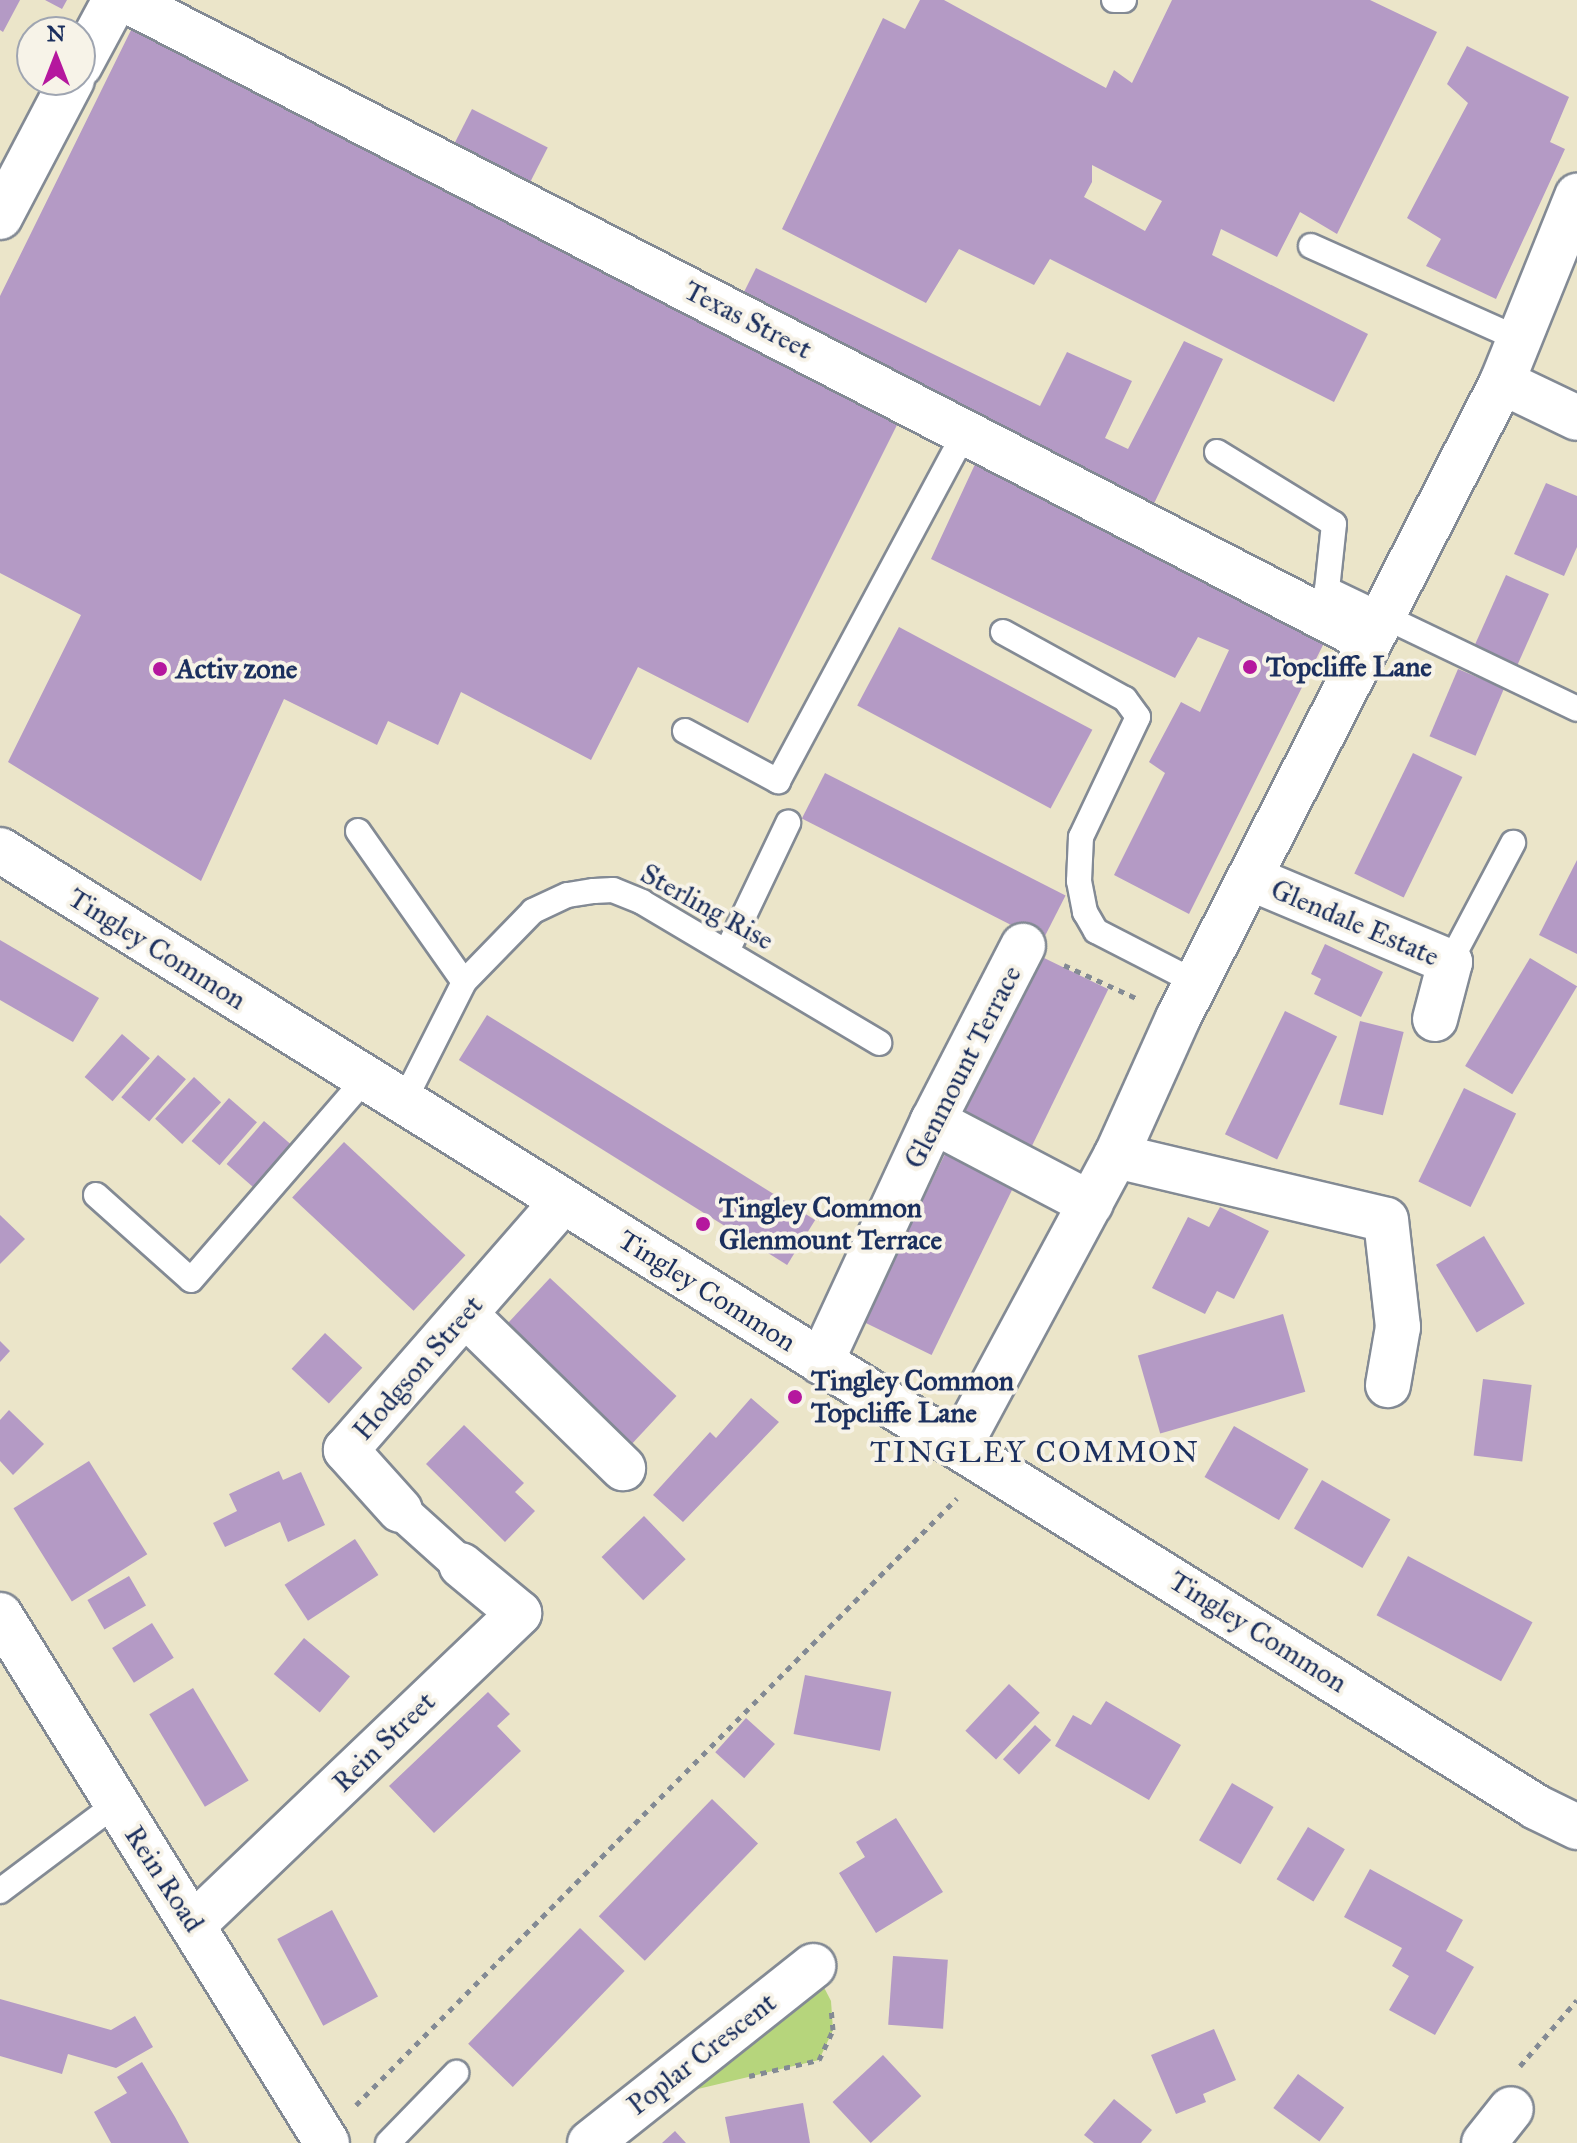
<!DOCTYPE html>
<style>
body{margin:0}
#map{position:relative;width:1577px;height:2143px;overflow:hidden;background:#ebe5c9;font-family:"IM FELL Great Primer",serif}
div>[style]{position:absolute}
.green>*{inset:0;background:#b6d57c}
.building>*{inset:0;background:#b49ac5;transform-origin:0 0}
.path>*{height:5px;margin-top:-2.5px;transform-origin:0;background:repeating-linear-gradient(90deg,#838a94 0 6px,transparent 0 12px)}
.roads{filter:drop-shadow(2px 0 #838a94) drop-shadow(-2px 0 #838a94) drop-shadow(0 2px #838a94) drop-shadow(0 -2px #838a94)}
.service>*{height:24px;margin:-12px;padding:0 12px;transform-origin:12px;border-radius:12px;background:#fff}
.pedestrian>*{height:36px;margin:-18px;padding:0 18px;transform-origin:18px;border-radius:18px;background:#fff}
.minor>*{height:44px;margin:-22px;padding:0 22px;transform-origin:22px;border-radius:22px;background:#fff}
.primary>*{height:44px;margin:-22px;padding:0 22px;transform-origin:22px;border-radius:22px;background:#fff}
.dots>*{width:22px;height:22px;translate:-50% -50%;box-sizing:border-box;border:4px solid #f7f3e8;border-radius:50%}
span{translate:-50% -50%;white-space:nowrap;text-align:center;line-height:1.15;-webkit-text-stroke:8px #f7f3e8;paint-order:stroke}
.street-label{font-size:28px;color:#1b2f5e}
.poi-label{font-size:28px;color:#1b2f5e;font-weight:700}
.left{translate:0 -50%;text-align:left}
.neighbourhood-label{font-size:30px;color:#1b2f5e;letter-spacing:2px}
.north{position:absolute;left:16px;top:16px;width:80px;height:80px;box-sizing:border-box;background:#f7f3e8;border:2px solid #9fa5b1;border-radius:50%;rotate:0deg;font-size:22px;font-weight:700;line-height:32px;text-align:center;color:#1b2f5e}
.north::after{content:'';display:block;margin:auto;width:28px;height:36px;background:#b5179e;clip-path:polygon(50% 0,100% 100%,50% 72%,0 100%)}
</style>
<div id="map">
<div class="green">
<i style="clip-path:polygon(813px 1966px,831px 2001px,833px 2030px,819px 2060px,639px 2103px)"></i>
</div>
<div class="building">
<i style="clip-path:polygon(0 0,20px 0,3px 32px,0 30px)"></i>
<i style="clip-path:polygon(45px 0,67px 0,62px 9px)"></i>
<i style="clip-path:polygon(evenodd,920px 0,944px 0,1106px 88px,1114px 70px,1132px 83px,1172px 0,1370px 0,1437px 32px,1337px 234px,1300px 212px,1277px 257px,1221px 229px,1212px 255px,1368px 334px,1334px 402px,1050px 259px,1034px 285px,959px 249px,926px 303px,782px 229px,883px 18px,905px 29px,920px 0,1092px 165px,1162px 201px,1145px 231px,1084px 197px,1092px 182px,1092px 165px)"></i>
<i style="clip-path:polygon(134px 24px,900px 419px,748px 723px,638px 667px,591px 760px,461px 692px,438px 745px,388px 721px,377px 745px,284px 699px,201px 881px,8px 762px,81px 615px,0 573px,0 296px)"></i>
<i style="clip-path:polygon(1467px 46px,1569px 97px,1550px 142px,1565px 149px,1496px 299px,1426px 266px,1441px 239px,1407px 218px,1468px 103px,1447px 84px)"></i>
<i style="left:472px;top:109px;width:85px;height:57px;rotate:27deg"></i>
<i style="clip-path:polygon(756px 268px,1040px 406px,1067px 352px,1132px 381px,1105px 438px,1128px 449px,1184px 341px,1223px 359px,1149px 514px,736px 308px)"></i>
<i style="clip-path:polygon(977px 460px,1329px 633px,1189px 914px,1114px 875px,1165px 773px,1149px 762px,1181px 702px,1200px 712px,1229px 650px,1198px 637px,1175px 678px,931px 559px)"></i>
<i style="clip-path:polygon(1546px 483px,1577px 496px,1577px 547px,1564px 576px,1514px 554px)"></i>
<i style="left:1506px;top:575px;width:47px;height:80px;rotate:24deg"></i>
<i style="left:899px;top:627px;width:219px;height:89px;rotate:28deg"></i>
<i style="left:1458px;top:669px;width:50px;height:73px;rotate:23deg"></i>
<i style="left:1413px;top:753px;width:55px;height:134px;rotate:26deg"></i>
<i style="left:825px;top:773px;width:270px;height:51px;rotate:27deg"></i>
<i style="clip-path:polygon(1577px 860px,1577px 954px,1539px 935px)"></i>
<i style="clip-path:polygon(0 940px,99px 998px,73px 1042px,0 1000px)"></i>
<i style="clip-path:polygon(1325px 944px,1383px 972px,1361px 1017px,1314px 994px,1321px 979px,1311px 974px)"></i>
<i style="left:1040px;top:956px;width:76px;height:191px;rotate:26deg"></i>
<i style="left:1530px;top:958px;width:55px;height:126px;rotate:31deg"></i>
<i style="left:1285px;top:1011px;width:58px;height:137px;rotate:26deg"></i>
<i style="left:487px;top:1015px;width:387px;height:53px;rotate:32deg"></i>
<i style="left:1360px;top:1021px;width:45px;height:86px;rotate:14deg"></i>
<i style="left:122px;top:1034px;width:37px;height:57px;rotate:41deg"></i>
<i style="left:158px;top:1055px;width:37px;height:56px;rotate:41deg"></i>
<i style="left:194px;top:1077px;width:37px;height:57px;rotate:43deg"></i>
<i style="left:1464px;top:1088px;width:58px;height:104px;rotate:26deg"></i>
<i style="left:229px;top:1098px;width:37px;height:57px;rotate:41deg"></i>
<i style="left:264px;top:1121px;width:37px;height:57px;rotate:41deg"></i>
<i style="left:344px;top:1142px;width:166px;height:76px;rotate:43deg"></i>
<i style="left:947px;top:1150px;width:76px;height:191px;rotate:26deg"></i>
<i style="clip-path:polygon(1220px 1207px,1269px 1231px,1234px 1299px,1217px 1291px,1205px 1314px,1152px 1288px,1188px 1217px,1209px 1227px)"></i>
<i style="clip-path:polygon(0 1215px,25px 1239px,0 1264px)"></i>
<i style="left:1484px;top:1236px;width:79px;height:56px;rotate:59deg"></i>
<i style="left:550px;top:1278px;width:173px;height:70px;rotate:43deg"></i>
<i style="left:1283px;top:1314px;width:81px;height:151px;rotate:74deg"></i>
<i style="left:325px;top:1333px;width:51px;height:49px;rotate:43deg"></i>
<i style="clip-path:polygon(0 1341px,10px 1351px,0 1362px)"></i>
<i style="left:1483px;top:1379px;width:49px;height:77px;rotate:7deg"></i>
<i style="clip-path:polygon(751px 1398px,779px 1422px,683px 1522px,653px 1495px,710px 1432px,716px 1438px)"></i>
<i style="clip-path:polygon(9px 1410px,44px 1444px,13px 1475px,0 1461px,0 1420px)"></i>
<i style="clip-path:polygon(464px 1425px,524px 1483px,515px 1492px,535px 1511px,505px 1542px,426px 1464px)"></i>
<i style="left:1234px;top:1426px;width:86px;height:59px;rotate:30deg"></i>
<i style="left:89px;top:1461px;width:110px;height:89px;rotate:58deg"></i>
<i style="clip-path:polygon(279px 1471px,283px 1480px,301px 1472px,325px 1525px,288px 1542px,280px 1522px,225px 1547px,213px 1523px,237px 1511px,229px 1494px)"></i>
<i style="left:1322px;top:1480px;width:79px;height:56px;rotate:30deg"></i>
<i style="left:644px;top:1516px;width:60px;height:59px;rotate:46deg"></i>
<i style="left:355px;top:1539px;width:43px;height:84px;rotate:57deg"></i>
<i style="left:1408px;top:1556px;width:141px;height:67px;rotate:28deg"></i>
<i style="left:129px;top:1576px;width:34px;height:48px;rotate:60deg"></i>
<i style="left:152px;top:1623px;width:41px;height:47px;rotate:58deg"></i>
<i style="left:304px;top:1638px;width:60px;height:47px;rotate:40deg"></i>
<i style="left:805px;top:1675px;width:88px;height:60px;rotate:11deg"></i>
<i style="left:1009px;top:1684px;width:42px;height:64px;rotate:43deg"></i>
<i style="left:193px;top:1688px;width:108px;height:51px;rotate:59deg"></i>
<i style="clip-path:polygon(488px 1692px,510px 1714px,497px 1726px,521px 1751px,434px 1833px,389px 1786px)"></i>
<i style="clip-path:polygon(1106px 1701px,1181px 1745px,1149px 1800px,1055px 1746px,1073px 1715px,1091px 1725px)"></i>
<i style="left:746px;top:1718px;width:39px;height:46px;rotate:42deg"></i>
<i style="left:1035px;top:1725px;width:22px;height:47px;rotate:43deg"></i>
<i style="left:1232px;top:1783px;width:48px;height:66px;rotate:30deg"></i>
<i style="left:712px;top:1799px;width:64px;height:163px;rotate:44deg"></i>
<i style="clip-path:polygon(896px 1818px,943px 1892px,876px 1933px,839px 1873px,865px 1857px,856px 1842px)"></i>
<i style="left:1308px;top:1827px;width:43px;height:61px;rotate:31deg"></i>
<i style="clip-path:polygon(1370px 1869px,1463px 1920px,1446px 1951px,1474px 1967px,1435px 2035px,1389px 2010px,1409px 1976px,1392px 1966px,1402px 1948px,1344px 1917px)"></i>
<i style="left:332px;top:1910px;width:98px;height:62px;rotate:62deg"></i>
<i style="left:580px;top:1928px;width:62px;height:161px;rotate:44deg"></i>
<i style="left:893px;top:1956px;width:55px;height:69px;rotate:4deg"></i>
<i style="clip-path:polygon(0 1999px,111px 2030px,135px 2016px,153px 2047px,116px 2068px,68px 2054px,62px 2074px,0 2056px)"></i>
<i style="clip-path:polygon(1214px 2029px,1236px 2080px,1203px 2094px,1206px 2102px,1176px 2114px,1151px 2055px)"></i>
<i style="left:883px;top:2055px;width:56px;height:69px;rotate:47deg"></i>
<i style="clip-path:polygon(142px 2062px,175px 2117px,189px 2143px,111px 2143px,94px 2112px,127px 2093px,117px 2077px)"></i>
<i style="left:1298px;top:2074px;width:57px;height:42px;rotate:36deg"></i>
<i style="clip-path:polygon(1114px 2099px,1152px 2130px,1141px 2143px,1094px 2143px,1084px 2135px)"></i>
<i style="clip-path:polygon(803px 2103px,810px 2143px,730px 2143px,725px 2117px)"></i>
<i style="clip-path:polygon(675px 2131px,686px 2143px,662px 2143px)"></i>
</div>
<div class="path">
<i style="left:1064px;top:965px;width:81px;rotate:24.7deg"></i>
<i style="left:1520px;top:2066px;width:87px;rotate:-49.2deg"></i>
<i style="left:749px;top:2076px;width:72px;rotate:-12.9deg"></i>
<i style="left:819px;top:2060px;width:33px;rotate:-65deg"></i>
<i style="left:833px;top:2030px;width:22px;rotate:-95deg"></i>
<i style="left:356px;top:2105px;width:854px;rotate:-45.28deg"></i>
</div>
<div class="roads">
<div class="service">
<i style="left:1114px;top:0;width:10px"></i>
<i style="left:1311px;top:246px;width:228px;rotate:24.1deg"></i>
<i style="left:1217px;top:452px;width:137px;rotate:31.6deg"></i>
<i style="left:1334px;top:524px;width:65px;rotate:96.1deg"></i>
<i style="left:1327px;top:589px;width:277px;rotate:25.6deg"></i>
<i style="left:1003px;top:632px;width:139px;rotate:28.8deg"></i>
<i style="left:1125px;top:699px;width:22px;rotate:54deg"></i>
<i style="left:1138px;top:717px;width:133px;rotate:115.4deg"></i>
<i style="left:1081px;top:837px;width:44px;rotate:92.6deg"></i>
<i style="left:1079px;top:881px;width:32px;rotate:79deg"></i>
<i style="left:1085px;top:912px;width:22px;rotate:60deg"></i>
<i style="left:1096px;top:931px;width:114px;rotate:27.2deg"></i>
<i style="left:685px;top:731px;width:106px;rotate:28.3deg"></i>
<i style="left:778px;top:781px;width:396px;rotate:-61.8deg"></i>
<i style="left:358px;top:831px;width:184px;rotate:54.9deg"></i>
<i style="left:728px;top:949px;width:140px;rotate:-64.5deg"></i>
<i style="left:1450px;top:962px;width:135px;rotate:-62.1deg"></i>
<i style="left:403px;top:1103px;width:136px;rotate:-63.2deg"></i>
<i style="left:464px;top:982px;width:99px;rotate:-45.8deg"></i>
<i style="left:533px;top:911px;width:38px;rotate:-25deg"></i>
<i style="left:568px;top:895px;width:26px;rotate:-9deg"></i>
<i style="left:594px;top:891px;width:19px;rotate:-3deg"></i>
<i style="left:613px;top:890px;width:31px;rotate:22deg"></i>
<i style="left:642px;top:902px;width:276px;rotate:30.7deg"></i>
<i style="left:96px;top:1195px;width:127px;rotate:41.8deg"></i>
<i style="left:191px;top:1280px;width:264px;rotate:-49.1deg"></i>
<i style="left:0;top:1891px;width:145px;rotate:-36.9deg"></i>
<i style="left:388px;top:2143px;width:98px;rotate:-45.8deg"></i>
</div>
<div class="pedestrian">
<i style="left:400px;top:1510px;width:82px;rotate:42deg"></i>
</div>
<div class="minor">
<i style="left:126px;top:0;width:1399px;rotate:27.28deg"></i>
<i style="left:80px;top:65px;width:74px;rotate:-61.7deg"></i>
<i style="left:0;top:217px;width:155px;rotate:-62.3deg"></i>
<i style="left:1502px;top:382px;width:83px;rotate:25.6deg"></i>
<i style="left:1250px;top:878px;width:217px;rotate:22.8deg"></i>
<i style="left:1450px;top:962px;width:59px;rotate:104.7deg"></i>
<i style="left:933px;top:1121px;width:178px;rotate:27.7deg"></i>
<i style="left:1116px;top:1156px;width:277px;rotate:13.3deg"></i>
<i style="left:1386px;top:1220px;width:108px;rotate:83.6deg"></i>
<i style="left:1398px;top:1327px;width:59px;rotate:99.8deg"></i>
<i style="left:465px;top:1314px;width:221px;rotate:44.3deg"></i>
<i style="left:821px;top:1362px;width:266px;rotate:-65.1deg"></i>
<i style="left:933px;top:1121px;width:197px;rotate:-62.8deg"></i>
<i style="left:959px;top:1447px;width:331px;rotate:-61.7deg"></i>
<i style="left:1116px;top:1156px;width:151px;rotate:-65.8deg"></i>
<i style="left:1178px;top:1018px;width:714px;rotate:-63deg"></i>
<i style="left:1502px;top:382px;width:201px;rotate:-68deg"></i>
<i style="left:400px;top:1510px;width:81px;rotate:-132deg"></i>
<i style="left:346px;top:1450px;width:330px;rotate:-48.9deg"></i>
<i style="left:194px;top:1924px;width:450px;rotate:-43.7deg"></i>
<i style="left:519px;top:1613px;width:75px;rotate:-140.4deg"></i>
<i style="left:590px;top:2143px;width:285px;rotate:-38.4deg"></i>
<i style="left:1484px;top:2143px;width:43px;rotate:-51.5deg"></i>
</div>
<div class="primary">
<i style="left:0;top:850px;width:1810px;rotate:31.92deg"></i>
<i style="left:1536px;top:1807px;width:46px;rotate:26deg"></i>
<i style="left:0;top:1615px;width:621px;rotate:58.23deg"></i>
</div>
</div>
<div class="dots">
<i style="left:1250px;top:667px;background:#b5179e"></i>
<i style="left:160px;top:669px;background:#b5179e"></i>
<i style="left:703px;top:1224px;background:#b5179e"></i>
<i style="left:795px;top:1397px;background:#b5179e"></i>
</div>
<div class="street-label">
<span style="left:748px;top:320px;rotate:27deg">Texas Street</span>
<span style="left:707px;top:907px;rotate:29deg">Sterling Rise</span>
<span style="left:1355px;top:923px;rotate:23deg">Glendale Estate</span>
<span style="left:157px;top:949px;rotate:32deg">Tingley Common</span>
<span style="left:963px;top:1067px;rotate:-63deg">Glenmount Terrace</span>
<span style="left:707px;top:1291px;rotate:32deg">Tingley Common</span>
<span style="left:418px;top:1368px;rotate:-49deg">Hodgson Street</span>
<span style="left:1258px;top:1632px;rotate:32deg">Tingley Common</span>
<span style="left:384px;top:1742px;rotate:-44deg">Rein Street</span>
<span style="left:164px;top:1879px;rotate:57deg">Rein Road</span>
<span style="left:702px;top:2054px;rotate:-38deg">Poplar Crescent</span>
</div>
<div class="poi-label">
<span class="left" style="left:1266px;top:667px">Topcliffe Lane</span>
<span class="left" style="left:176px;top:669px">Activ zone</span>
<span class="left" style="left:719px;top:1224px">Tingley Common<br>Glenmount Terrace</span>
<span class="left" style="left:811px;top:1397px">Tingley Common<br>Topcliffe Lane</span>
</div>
<div class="neighbourhood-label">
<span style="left:1035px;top:1452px">TINGLEY COMMON</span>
</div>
<div class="north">N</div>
</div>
